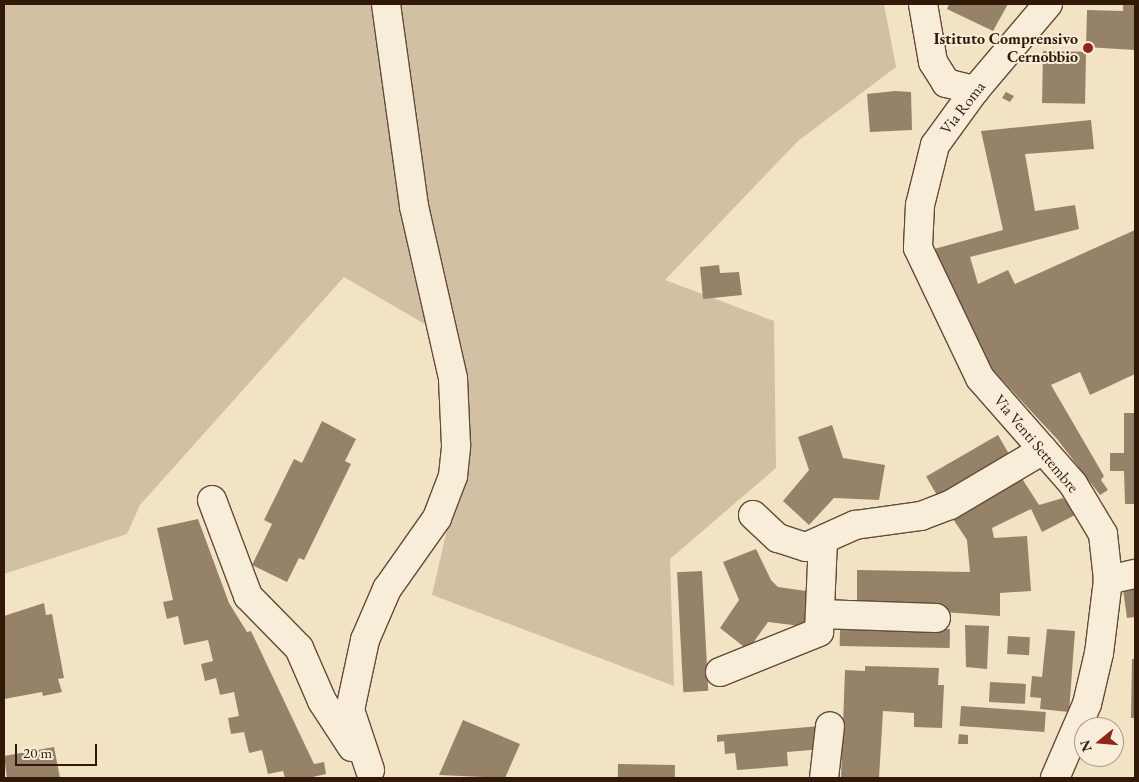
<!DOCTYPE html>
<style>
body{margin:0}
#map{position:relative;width:1139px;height:782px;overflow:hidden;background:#f3e3c5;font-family:"EB Garamond",serif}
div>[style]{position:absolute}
.green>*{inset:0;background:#d2c0a5}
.building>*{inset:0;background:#968269;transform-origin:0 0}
.roads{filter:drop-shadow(1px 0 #624b36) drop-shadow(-1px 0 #624b36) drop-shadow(0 1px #624b36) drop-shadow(0 -1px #624b36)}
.minor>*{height:28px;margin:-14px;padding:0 14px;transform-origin:14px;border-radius:14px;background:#f7edd9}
.dots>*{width:14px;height:14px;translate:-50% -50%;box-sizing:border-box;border:2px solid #f7edd9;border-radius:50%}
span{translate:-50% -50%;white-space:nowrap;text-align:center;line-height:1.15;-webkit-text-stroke:4px #f7edd9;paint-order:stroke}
.poi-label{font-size:16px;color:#321806;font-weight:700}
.right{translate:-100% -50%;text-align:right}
.street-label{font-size:16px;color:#321806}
.frame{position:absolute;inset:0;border:5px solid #321806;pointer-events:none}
.north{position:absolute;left:1074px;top:717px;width:50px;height:50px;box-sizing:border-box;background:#f7edd9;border:1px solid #a89885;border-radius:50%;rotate:253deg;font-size:14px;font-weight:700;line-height:20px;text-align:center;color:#321806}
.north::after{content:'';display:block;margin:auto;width:18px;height:22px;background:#8f2418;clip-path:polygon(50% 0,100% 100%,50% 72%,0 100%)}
.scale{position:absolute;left:15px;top:744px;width:82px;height:22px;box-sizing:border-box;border:2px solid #321806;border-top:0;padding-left:6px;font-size:15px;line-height:18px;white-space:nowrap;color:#321806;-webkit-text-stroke:4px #f7edd9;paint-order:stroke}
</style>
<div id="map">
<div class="green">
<i style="clip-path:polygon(4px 4px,884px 4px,896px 67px,798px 141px,665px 280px,774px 321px,776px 468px,670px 559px,674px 686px,432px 595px,466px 446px,447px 337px,344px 277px,140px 505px,127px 534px,4px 574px)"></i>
</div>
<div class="building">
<i style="clip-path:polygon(949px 4px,1008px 4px,993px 31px,947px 9px)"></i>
<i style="clip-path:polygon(1123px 4px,1135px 4px,1135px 50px,1086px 47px,1087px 10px,1123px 11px)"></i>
<i style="left:1043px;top:51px;width:43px;height:52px;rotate:1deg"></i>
<i style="clip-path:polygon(895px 91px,911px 92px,912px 130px,870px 132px,867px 94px)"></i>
<i style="clip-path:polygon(1006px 92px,1014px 96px,1010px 102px,1002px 98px)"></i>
<i style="clip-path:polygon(1091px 120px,1094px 149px,1025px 154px,1035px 211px,1075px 205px,1079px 229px,970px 257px,978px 284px,1008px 270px,1015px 284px,1135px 230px,1135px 374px,1090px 395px,1080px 372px,1051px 385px,1104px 476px,1101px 480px,1108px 490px,1100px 495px,1057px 439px,990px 367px,934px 249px,1003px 230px,981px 131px)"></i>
<i style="clip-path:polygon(719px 265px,720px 273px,739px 272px,742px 295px,703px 299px,700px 267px)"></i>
<i style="clip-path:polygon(1124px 413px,1135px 413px,1135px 504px,1125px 504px,1124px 471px,1110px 471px,1110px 453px,1124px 453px)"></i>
<i style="clip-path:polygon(322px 421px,356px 439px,345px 461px,351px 464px,304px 560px,299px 558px,287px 582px,252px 565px,272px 524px,264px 520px,294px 459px,302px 463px)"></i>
<i style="clip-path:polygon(832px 425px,843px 458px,885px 465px,879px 500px,834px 498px,809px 525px,783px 501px,809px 470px,798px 437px)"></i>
<i style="left:998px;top:435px;width:24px;height:83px;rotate:60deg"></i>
<i style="clip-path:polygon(1021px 477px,1039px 505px,1063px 498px,1077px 514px,1042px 532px,1031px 509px,992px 528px,994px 538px,1027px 536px,1031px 591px,1000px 593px,1000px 616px,857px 606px,857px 570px,970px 572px,967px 540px,953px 519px)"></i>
<i style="clip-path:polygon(198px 519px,229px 603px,247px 632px,251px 631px,314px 764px,324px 762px,326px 774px,308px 778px,285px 778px,283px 771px,268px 774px,262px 750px,249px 753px,244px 732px,231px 734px,228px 718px,239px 716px,234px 692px,220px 695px,216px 678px,205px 681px,201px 664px,213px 661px,208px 640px,184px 645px,178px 616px,167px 619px,163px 602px,173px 600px,157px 528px)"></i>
<i style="clip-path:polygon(756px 549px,771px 580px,778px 587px,813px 592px,809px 627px,768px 622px,748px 650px,720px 628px,739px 600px,723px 562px)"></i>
<i style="left:702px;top:571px;width:120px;height:25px;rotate:87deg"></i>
<i style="clip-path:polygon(1135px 588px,1135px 617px,1127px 618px,1123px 589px)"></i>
<i style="clip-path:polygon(44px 603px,46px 615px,52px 614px,64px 678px,58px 679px,62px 692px,43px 696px,42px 692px,4px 699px,4px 616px)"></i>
<i style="clip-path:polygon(965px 625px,989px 626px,987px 669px,966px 667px)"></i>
<i style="left:840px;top:627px;width:110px;height:19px;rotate:1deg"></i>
<i style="clip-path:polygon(1047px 629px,1075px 631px,1069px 712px,1040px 709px,1041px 698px,1030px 697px,1032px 676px,1042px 677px)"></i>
<i style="left:1008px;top:636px;width:22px;height:18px;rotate:3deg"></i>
<i style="clip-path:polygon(1132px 659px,1135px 659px,1135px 718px,1131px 718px)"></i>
<i style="clip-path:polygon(865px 666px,939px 668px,938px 685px,944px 685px,942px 728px,914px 727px,914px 713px,883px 711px,879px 778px,841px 778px,845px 670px,865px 671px)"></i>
<i style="left:990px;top:682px;width:36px;height:20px;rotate:3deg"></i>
<i style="left:961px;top:706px;width:85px;height:20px;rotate:4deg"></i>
<i style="clip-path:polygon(463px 720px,520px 744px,505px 778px,439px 775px)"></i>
<i style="clip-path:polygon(820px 726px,823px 749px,787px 752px,788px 766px,737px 770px,735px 753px,725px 754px,724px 741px,717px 742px,717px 735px)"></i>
<i style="clip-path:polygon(959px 734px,968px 735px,968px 744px,958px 744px)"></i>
<i style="clip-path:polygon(54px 747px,60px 778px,7px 778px,4px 756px)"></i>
<i style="left:618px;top:764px;width:57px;height:14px;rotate:1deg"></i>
</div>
<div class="roads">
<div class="minor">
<i style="left:923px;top:4px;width:59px;rotate:80.2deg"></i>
<i style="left:933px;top:62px;width:25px;rotate:58deg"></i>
<i style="left:946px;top:83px;width:30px;rotate:14deg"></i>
<i style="left:1048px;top:4px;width:113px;rotate:130.3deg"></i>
<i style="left:975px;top:90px;width:68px;rotate:126deg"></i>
<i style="left:935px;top:145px;width:62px;rotate:104deg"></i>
<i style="left:920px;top:205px;width:43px;rotate:92.7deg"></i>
<i style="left:918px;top:248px;width:144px;rotate:64.5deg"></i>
<i style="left:980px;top:378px;width:141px;rotate:48.7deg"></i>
<i style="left:1073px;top:484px;width:58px;rotate:59deg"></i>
<i style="left:1103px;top:534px;width:46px;rotate:83.8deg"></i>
<i style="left:1108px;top:580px;width:74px;rotate:97deg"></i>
<i style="left:1099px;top:653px;width:52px;rotate:103.2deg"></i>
<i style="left:1087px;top:704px;width:81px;rotate:113.4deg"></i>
<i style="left:212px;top:500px;width:103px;rotate:69.4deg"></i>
<i style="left:248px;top:596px;width:73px;rotate:45.6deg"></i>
<i style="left:299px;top:648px;width:58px;rotate:66.5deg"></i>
<i style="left:322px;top:701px;width:55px;rotate:56.9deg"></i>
<i style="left:753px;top:515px;width:34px;rotate:43deg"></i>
<i style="left:778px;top:538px;width:29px;rotate:18deg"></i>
<i style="left:806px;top:547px;width:54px;rotate:-24.2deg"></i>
<i style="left:855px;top:525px;width:67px;rotate:-7.8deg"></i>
<i style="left:921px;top:516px;width:31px;rotate:-21deg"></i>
<i style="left:950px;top:505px;width:108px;rotate:-30.6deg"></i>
<i style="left:1108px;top:580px;width:28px;rotate:-13deg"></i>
<i style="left:820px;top:614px;width:116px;rotate:2deg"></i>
<i style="left:720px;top:672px;width:107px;rotate:-22deg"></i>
<i style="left:819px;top:632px;width:90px;rotate:-87.5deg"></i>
<i style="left:370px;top:770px;width:63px;rotate:-108.4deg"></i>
<i style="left:350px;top:710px;width:72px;rotate:-77.9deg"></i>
<i style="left:365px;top:640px;width:56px;rotate:-66.7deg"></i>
<i style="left:387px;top:589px;width:87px;rotate:-54.8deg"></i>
<i style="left:437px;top:518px;width:45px;rotate:-69.1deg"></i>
<i style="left:453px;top:476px;width:31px;rotate:-84deg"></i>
<i style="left:456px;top:445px;width:67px;rotate:-92.6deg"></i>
<i style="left:453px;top:378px;width:176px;rotate:-102.8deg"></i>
<i style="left:414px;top:206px;width:204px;rotate:-97.9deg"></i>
<i style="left:824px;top:778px;width:52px;rotate:-83.4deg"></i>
</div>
</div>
<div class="dots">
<i style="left:1088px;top:48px;background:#8f2418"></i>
</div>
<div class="poi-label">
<span class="right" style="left:1078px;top:48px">Istituto Comprensivo<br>Cernobbio</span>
</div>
<div class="street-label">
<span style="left:963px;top:108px;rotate:-52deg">Via Roma</span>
<span style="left:1036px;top:444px;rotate:50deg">Via Venti Settembre</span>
</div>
<div class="frame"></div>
<div class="north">N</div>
<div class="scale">20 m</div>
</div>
